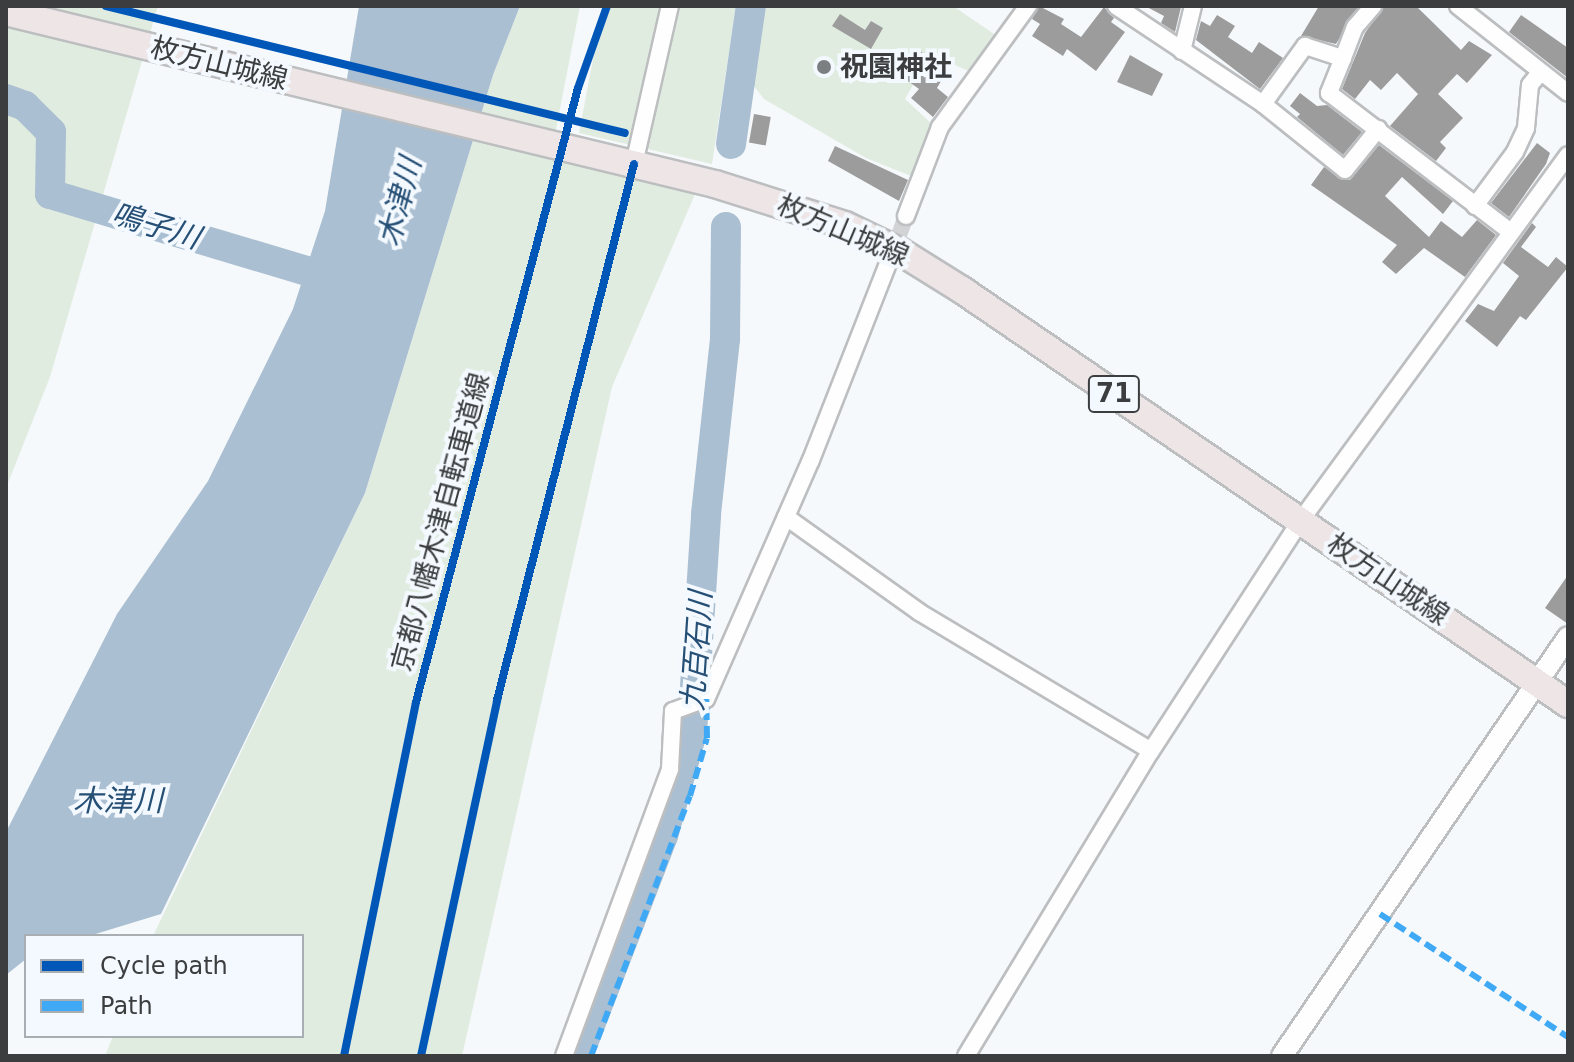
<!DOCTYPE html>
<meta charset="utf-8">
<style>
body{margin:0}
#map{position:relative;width:1574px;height:1062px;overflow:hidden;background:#f6f9fb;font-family:"DejaVu Sans","Noto Sans JP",sans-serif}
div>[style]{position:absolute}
.green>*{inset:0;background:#e1ece1}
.water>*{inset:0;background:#abbfd2}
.river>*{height:30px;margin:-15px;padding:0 15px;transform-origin:15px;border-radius:15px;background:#abbfd2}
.building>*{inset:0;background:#9c9c9c;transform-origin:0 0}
.minor-tunnel>*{height:16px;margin-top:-8px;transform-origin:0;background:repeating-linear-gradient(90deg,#d1d3d5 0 16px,transparent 0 24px)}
.roads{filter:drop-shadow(2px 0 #bcbec0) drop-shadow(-2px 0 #bcbec0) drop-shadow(0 2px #bcbec0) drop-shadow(0 -2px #bcbec0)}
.minor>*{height:16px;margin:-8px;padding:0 8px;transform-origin:8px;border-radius:8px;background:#fefefe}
.tertiary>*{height:20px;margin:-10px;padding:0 10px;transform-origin:10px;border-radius:10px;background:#fefefe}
.primary>*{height:26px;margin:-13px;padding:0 13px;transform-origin:13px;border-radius:13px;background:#ede5e6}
.quiet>*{height:6px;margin-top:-3px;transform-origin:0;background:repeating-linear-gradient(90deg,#3fa9f5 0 12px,transparent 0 18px)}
.cycleway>*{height:8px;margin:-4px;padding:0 4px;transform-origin:4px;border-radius:4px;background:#0057b8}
.dots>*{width:22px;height:22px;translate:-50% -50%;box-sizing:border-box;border:4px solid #f3f9fe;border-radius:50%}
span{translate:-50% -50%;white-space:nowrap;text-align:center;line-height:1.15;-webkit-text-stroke:8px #f3f9fe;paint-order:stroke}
.shield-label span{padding:2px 6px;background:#f3f9fe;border:2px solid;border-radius:6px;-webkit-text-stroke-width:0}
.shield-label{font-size:26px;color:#3b3d3f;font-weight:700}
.street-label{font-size:28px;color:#3b3d3f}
.poi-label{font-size:28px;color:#3b3d3f;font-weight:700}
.left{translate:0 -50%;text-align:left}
.water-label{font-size:30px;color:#264f76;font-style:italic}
.frame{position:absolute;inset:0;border:8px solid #3b3d3f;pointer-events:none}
.legend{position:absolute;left:24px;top:934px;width:280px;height:104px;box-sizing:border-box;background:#f3f9fe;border:2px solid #a9aeb2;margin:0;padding:10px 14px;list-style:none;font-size:24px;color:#3b3d3f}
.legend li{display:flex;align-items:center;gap:16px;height:40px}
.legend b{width:40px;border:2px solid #a9aeb2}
</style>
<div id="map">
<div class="green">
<i style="clip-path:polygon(6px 6px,158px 6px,50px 377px,6px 488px)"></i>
<i style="clip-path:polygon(520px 6px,580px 6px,550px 160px,696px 192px,612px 387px,462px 1056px,105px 1056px,113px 1036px,302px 1036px,302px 936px,153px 936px,365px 493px,493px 75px)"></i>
<i style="clip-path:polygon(603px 6px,736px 6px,712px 164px,579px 133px)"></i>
<i style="clip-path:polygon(764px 6px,953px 6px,1000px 38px,969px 71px,930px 55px,905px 99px,933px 125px,934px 132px,911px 176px,866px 158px,764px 99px,750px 81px)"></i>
</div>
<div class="water">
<i style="clip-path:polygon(359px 6px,520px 6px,493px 75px,365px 493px,161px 914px,89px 936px,26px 936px,26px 959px,6px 975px,6px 832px,117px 614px,208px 481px,293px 309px,325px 211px)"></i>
</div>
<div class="river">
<i style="left:6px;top:99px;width:20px;rotate:20deg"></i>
<i style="left:25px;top:106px;width:37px;rotate:45deg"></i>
<i style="left:51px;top:132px;width:62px;rotate:90.9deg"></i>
<i style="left:50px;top:194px;width:307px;rotate:16.7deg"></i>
<i style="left:731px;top:144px;width:139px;rotate:-81.8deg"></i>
<i style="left:578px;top:1056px;width:236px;rotate:-68.9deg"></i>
<i style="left:663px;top:836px;width:107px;rotate:-74.3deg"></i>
<i style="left:692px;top:733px;width:219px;rotate:-86.3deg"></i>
<i style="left:706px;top:514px;width:176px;rotate:-83.8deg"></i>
<i style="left:725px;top:339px;width:112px;rotate:-89.5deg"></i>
</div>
<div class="building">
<i style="clip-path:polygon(1039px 6px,1064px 19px,1061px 24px,1081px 37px,1104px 7px,1114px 18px,1111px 22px,1125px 32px,1096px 71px,1067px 49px,1063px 56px,1032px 36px,1040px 24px,1032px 19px)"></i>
<i style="clip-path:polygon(1145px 6px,1181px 7px,1175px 32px,1161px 23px,1164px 16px)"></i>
<i style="clip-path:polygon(1319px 6px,1359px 6px,1336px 44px,1301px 36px)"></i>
<i style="clip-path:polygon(1384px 6px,1416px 6px,1461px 50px,1469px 41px,1492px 55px,1467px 83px,1457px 74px,1438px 94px,1463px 118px,1440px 142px,1446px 148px,1436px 161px,1390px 126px,1418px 94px,1397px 73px,1381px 90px,1370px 80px,1355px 99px,1342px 89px,1365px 33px)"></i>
<i style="clip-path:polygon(840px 14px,865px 30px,871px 21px,883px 28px,871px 49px,832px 26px)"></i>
<i style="clip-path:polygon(1217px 15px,1235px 26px,1228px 37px,1252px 53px,1259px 42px,1283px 58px,1260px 89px,1196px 40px,1201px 21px,1210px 26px)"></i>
<i style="clip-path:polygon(1521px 15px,1568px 48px,1568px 78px,1509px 32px)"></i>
<i style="clip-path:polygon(920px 51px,947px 71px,937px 88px,948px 97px,933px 117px,911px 98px,919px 89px,901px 76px)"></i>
<i style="clip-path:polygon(1130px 55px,1163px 74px,1152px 96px,1117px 82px)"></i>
<i style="clip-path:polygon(1300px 93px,1317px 106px,1327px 105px,1362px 132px,1343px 155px,1297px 117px,1300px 114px,1290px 106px)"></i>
<i style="left:754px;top:114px;width:17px;height:29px;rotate:10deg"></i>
<i style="clip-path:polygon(1537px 143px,1550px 153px,1546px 164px,1509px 217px,1491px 203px)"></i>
<i style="clip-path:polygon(1379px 145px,1453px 201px,1443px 214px,1402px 177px,1385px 196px,1429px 237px,1441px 221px,1462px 237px,1477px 220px,1496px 235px,1465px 277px,1424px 248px,1396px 274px,1382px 262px,1397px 245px,1311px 185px,1324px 167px,1350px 180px)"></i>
<i style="clip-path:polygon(835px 146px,908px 180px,899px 201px,828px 161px)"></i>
<i style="clip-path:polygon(1532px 223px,1536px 227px,1521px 247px,1548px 267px,1556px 257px,1568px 267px,1526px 320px,1520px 316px,1497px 347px,1465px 321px,1478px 304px,1494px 311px,1519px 276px,1503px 263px)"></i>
<i style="clip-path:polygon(1568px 575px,1568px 624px,1545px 608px)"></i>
</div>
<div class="minor-tunnel">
<i style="left:891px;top:257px;width:44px;rotate:-69.9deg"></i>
</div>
<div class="roads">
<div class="minor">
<i style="left:1116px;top:6px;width:177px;rotate:33.7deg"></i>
<i style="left:1263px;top:104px;width:105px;rotate:38.8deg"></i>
<i style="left:1345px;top:170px;width:53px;rotate:-51.2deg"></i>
<i style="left:1458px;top:6px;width:140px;rotate:38.3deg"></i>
<i style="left:1182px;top:51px;width:46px;rotate:-76.3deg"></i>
<i style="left:1343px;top:58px;width:38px;rotate:112deg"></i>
<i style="left:1329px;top:93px;width:229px;rotate:37.4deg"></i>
<i style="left:1263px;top:104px;width:72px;rotate:-54.1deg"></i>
<i style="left:1305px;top:46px;width:40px;rotate:18deg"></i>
<i style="left:1343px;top:58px;width:33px;rotate:-69deg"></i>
<i style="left:1355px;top:27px;width:28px;rotate:-49deg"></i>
<i style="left:634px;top:164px;width:162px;rotate:-77.2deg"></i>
<i style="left:1475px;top:206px;width:67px;rotate:-53.5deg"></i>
<i style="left:1515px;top:152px;width:26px;rotate:-65deg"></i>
<i style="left:1526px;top:128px;width:43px;rotate:-84.7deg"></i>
<i style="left:1530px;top:85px;width:14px;rotate:-51deg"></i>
<i style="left:906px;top:216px;width:95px;rotate:-69.1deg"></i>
<i style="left:940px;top:127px;width:150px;rotate:-54deg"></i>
<i style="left:786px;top:517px;width:163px;rotate:35.5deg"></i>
<i style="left:919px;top:612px;width:270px;rotate:30.9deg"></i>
<i style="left:564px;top:1056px;width:306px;rotate:-69.7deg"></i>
<i style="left:670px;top:769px;width:58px;rotate:-87deg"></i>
<i style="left:673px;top:711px;width:35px;rotate:-20deg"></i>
<i style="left:706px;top:699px;width:261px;rotate:-66.3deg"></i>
<i style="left:811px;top:460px;width:208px;rotate:-68.6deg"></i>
<i style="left:966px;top:1056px;width:357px;rotate:-58.8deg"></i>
<i style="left:1151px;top:751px;width:275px;rotate:-57deg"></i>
<i style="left:1301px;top:520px;width:452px;rotate:-53.8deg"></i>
</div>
<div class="tertiary">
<i style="left:1282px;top:1056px;width:507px;rotate:-55.68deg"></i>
</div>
<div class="primary">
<i style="left:6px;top:12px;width:730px;rotate:13.64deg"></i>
<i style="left:715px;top:184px;width:136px;rotate:17.5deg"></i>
<i style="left:845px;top:225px;width:62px;rotate:25.7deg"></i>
<i style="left:901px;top:252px;width:72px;rotate:31.9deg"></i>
<i style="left:962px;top:290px;width:734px;rotate:34.34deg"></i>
</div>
</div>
<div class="quiet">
<i style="left:1380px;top:914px;width:225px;rotate:33.2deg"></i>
<i style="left:591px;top:1056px;width:278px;rotate:-69.2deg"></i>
<i style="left:690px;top:796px;width:60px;rotate:-73.7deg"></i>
<i style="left:707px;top:738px;width:39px;rotate:-91deg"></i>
</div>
<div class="cycleway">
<i style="left:106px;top:6px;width:534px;rotate:13.75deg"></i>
<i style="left:344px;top:1056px;width:361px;rotate:-78.5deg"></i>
<i style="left:416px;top:702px;width:635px;rotate:-75.22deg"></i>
<i style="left:578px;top:88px;width:87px;rotate:-70.5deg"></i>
<i style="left:421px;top:1056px;width:364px;rotate:-77.9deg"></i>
<i style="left:497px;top:700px;width:553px;rotate:-75.66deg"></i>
</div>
<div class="dots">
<i style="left:824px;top:67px;background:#7c7f81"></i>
</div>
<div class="shield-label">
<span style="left:1114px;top:394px">71</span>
</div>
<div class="street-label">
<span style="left:219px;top:64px;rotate:14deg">枚方山城線</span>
<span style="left:843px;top:231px;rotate:23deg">枚方山城線</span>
<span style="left:441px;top:522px;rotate:-75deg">京都八幡木津自転車道線</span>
<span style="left:1388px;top:580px;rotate:34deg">枚方山城線</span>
</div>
<div class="poi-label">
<span class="left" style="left:840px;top:67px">祝園神社</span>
</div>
<div class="water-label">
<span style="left:400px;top:202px;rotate:-75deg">木津川</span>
<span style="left:156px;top:226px;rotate:17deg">鳴子川</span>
<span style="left:697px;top:651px;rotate:-86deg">九百石川</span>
<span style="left:118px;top:801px">木津川</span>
</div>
<div class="frame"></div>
<ul class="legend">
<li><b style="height:10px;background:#0057b8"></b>Cycle path</li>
<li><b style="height:10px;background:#3fa9f5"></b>Path</li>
</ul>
</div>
